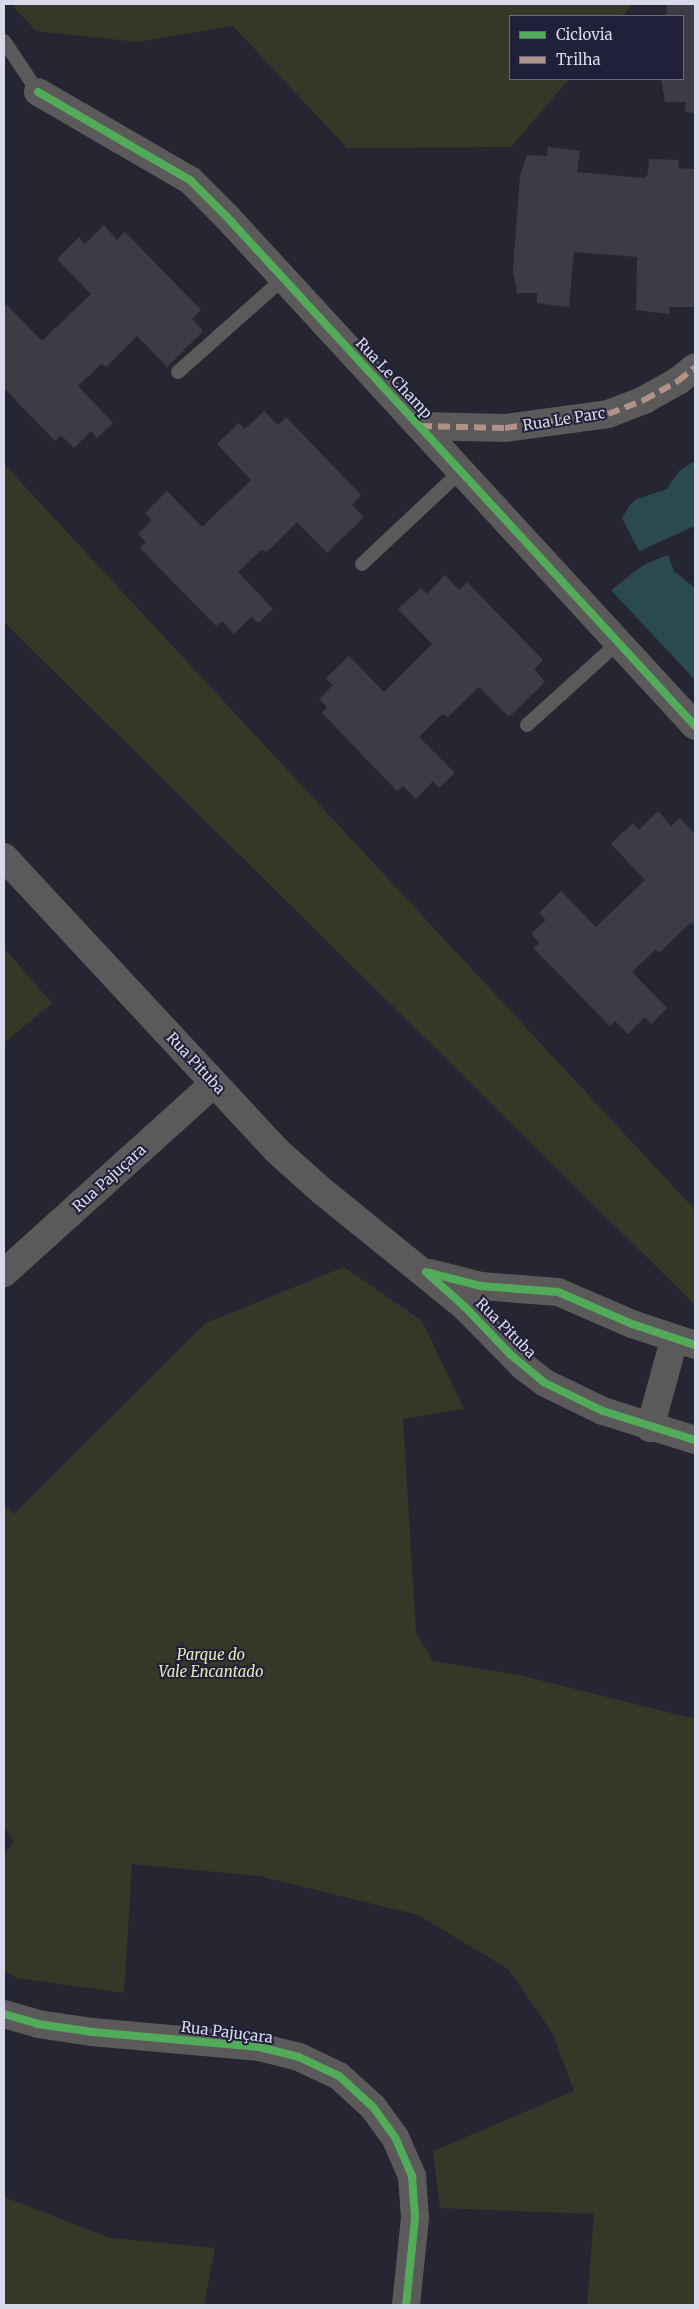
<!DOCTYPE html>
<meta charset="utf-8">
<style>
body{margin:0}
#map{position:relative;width:699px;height:2309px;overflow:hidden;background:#262633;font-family:Merriweather,serif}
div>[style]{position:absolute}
.green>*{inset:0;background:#363727}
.water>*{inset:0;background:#2b4951}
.building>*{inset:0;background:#3e3b47}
.service>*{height:14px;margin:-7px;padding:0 7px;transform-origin:7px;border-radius:7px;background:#5c595b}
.minor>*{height:28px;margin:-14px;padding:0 14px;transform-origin:14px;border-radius:14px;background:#5c595b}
.quiet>*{height:6px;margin-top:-3px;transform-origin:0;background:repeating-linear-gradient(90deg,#af9288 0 12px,transparent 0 18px)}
.cycleway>*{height:8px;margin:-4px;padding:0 4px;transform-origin:4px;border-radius:4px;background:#51ab58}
span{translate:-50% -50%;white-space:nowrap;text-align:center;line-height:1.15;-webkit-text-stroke:4px #212039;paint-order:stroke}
.street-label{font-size:15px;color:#d8d9ea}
.park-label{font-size:15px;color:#e5e9b2;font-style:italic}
.frame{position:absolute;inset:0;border:5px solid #d8d9ea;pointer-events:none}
.legend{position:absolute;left:509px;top:15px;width:175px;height:65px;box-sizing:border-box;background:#212039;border:1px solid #6a6a80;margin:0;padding:6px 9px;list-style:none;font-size:15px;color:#d8d9ea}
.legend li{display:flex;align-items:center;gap:10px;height:25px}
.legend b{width:25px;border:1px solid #6a6a80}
</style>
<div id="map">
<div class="green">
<i style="clip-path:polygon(11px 4px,633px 4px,622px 16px,510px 16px,510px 79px,569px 79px,511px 147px,347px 148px,233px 26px,138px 42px,36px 31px)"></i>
<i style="clip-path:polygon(4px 464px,695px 1210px,695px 1305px,4px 622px)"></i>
<i style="clip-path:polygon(4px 948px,52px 1003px,4px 1043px)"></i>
<i style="clip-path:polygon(344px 1267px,422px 1321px,464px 1409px,403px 1419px,416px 1633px,433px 1661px,519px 1675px,695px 1719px,695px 2305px,587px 2305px,594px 2214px,440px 2208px,433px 2151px,574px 2091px,553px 2034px,508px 1969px,418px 1915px,259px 1876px,132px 1864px,124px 1993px,17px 1978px,4px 1971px,4px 1854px,14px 1842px,4px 1827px,4px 1505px,14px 1514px,206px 1323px)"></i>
<i style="clip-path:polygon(4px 2197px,110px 2238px,215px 2248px,204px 2305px,4px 2305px)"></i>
</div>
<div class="water">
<i style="clip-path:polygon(695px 461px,695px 526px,639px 551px,622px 518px,630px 505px,635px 500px,667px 489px,680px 470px)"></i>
<i style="clip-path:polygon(668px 555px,674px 571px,695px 588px,695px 680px,611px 590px,645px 564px)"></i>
</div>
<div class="building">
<i style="clip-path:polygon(667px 4px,695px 4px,695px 113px,685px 112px,686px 102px,665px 102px,661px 79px,683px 79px,683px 16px,666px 16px)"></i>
<i style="clip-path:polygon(548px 147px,580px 151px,577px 172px,644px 178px,648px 174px,649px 159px,679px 160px,678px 168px,695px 169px,694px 307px,669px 307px,669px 314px,636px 310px,637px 257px,574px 252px,569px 307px,537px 303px,537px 293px,517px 293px,513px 269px,520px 176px,527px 155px,547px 156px)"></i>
<i style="clip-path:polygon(104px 225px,117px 240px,125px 232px,201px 310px,192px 319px,203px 331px,167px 367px,137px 336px,106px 367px,101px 364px,78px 386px,113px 423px,97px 438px,91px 431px,74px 448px,61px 435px,55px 441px,4px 388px,4px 309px,7px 305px,42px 341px,91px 294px,57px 259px,79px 237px,85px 244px)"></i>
<i style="clip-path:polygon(264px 411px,278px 425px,286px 417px,361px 495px,352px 505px,364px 517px,327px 553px,297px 522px,267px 552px,261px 550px,238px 572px,273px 609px,258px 623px,251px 617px,234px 634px,222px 621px,216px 626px,140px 548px,146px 542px,138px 534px,152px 520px,145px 513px,167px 491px,202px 527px,251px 480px,217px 444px,239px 423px,245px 429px)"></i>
<i style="clip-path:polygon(445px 575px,459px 590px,467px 582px,543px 660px,534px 669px,545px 682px,509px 717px,479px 687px,448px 717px,442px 714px,419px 737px,455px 773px,439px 788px,433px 781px,416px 799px,403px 786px,397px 791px,322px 713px,327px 707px,319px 699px,333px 685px,326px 678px,349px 656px,384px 692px,432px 644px,398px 609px,421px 588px,427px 594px)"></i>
<i style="clip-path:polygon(658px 811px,671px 826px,680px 818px,695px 834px,695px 927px,691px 922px,660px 952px,655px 950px,632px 972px,667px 1008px,651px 1024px,645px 1017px,628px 1034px,615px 1021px,610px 1026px,533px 948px,540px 943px,531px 934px,546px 920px,539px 913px,561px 891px,596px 927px,645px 880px,611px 844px,633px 823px,639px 830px)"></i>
</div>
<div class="service">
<i style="left:4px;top:41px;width:61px;rotate:56.3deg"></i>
<i style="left:178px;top:372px;width:142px;rotate:-41.6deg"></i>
<i style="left:362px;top:564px;width:136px;rotate:-43.2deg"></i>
<i style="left:527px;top:725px;width:124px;rotate:-42.1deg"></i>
</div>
<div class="minor">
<i style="left:38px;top:92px;width:176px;rotate:30.1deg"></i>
<i style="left:190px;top:180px;width:52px;rotate:45deg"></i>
<i style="left:227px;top:217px;width:691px;rotate:47.4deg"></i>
<i style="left:420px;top:426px;width:85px;rotate:1.3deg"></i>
<i style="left:505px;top:428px;width:104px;rotate:-7.7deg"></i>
<i style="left:608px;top:414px;width:39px;rotate:-21deg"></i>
<i style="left:644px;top:400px;width:39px;rotate:-29deg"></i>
<i style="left:678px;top:381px;width:22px;rotate:-39deg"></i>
<i style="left:4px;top:857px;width:400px;rotate:47.1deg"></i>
<i style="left:276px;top:1150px;width:62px;rotate:41.7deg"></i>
<i style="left:322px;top:1191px;width:184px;rotate:39deg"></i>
<i style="left:465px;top:1307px;width:84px;rotate:45.5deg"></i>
<i style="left:524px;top:1367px;width:26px;rotate:37deg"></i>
<i style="left:545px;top:1383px;width:64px;rotate:25.8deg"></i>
<i style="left:603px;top:1411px;width:96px;rotate:17.5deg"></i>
<i style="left:4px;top:1273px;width:283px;rotate:-42.1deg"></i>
<i style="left:430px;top:1273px;width:53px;rotate:14.3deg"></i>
<i style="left:481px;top:1286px;width:77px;rotate:4.5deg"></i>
<i style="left:558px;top:1292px;width:81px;rotate:23.4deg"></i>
<i style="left:632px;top:1324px;width:66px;rotate:18.4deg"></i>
<i style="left:650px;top:1428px;width:91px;rotate:-74.7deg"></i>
<i style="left:4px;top:2014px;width:35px;rotate:16deg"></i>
<i style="left:38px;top:2024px;width:55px;rotate:8.4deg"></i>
<i style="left:92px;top:2032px;width:168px;rotate:5.1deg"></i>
<i style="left:259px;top:2047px;width:41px;rotate:14deg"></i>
<i style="left:299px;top:2057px;width:44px;rotate:25.4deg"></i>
<i style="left:339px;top:2076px;width:46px;rotate:42.4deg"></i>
<i style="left:373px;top:2107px;width:37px;rotate:54deg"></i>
<i style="left:395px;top:2137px;width:43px;rotate:66.4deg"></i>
<i style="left:412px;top:2176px;width:42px;rotate:85.9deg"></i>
<i style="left:415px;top:2218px;width:87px;rotate:95.9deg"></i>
</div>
<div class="quiet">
<i style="left:420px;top:426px;width:85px;rotate:1.3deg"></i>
<i style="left:505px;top:428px;width:104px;rotate:-7.7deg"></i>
<i style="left:608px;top:414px;width:39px;rotate:-21deg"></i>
<i style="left:644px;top:400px;width:39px;rotate:-29deg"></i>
<i style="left:678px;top:381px;width:22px;rotate:-39deg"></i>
</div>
<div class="cycleway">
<i style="left:38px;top:92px;width:176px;rotate:30.1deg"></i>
<i style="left:190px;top:180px;width:52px;rotate:45deg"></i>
<i style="left:227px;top:217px;width:691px;rotate:47.4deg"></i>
<i style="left:426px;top:1272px;width:52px;rotate:41.9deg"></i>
<i style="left:465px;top:1307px;width:66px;rotate:46.2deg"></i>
<i style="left:511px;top:1355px;width:44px;rotate:39.5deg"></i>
<i style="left:545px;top:1383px;width:64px;rotate:25.8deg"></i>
<i style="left:603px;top:1411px;width:96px;rotate:17.5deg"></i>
<i style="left:430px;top:1273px;width:53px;rotate:14.3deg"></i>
<i style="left:481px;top:1286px;width:77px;rotate:4.5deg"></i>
<i style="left:558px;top:1292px;width:81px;rotate:23.4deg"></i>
<i style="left:632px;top:1324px;width:66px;rotate:18.4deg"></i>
<i style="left:4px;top:2014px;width:35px;rotate:16deg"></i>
<i style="left:38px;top:2024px;width:55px;rotate:8.4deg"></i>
<i style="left:92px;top:2032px;width:168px;rotate:5.1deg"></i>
<i style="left:259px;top:2047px;width:41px;rotate:14deg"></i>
<i style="left:299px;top:2057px;width:44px;rotate:25.4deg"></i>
<i style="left:339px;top:2076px;width:46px;rotate:42.4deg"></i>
<i style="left:373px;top:2107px;width:37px;rotate:54deg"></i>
<i style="left:395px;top:2137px;width:43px;rotate:66.4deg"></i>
<i style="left:412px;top:2176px;width:42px;rotate:85.9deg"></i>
<i style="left:415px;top:2218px;width:87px;rotate:95.9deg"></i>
</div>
<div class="street-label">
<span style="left:394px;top:378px;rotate:47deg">Rua Le Champ</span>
<span style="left:564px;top:419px;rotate:-9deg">Rua Le Parc</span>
<span style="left:196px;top:1063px;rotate:47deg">Rua Pituba</span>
<span style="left:109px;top:1178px;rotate:-42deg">Rua Pajuçara</span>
<span style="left:506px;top:1328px;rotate:45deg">Rua Pituba</span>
<span style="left:227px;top:2032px;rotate:7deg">Rua Pajuçara</span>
</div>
<div class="park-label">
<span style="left:211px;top:1663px">Parque do<br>Vale Encantado</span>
</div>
<div class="frame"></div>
<ul class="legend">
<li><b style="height:6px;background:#51ab58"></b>Ciclovia</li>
<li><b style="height:6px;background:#af9288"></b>Trilha</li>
</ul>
</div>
